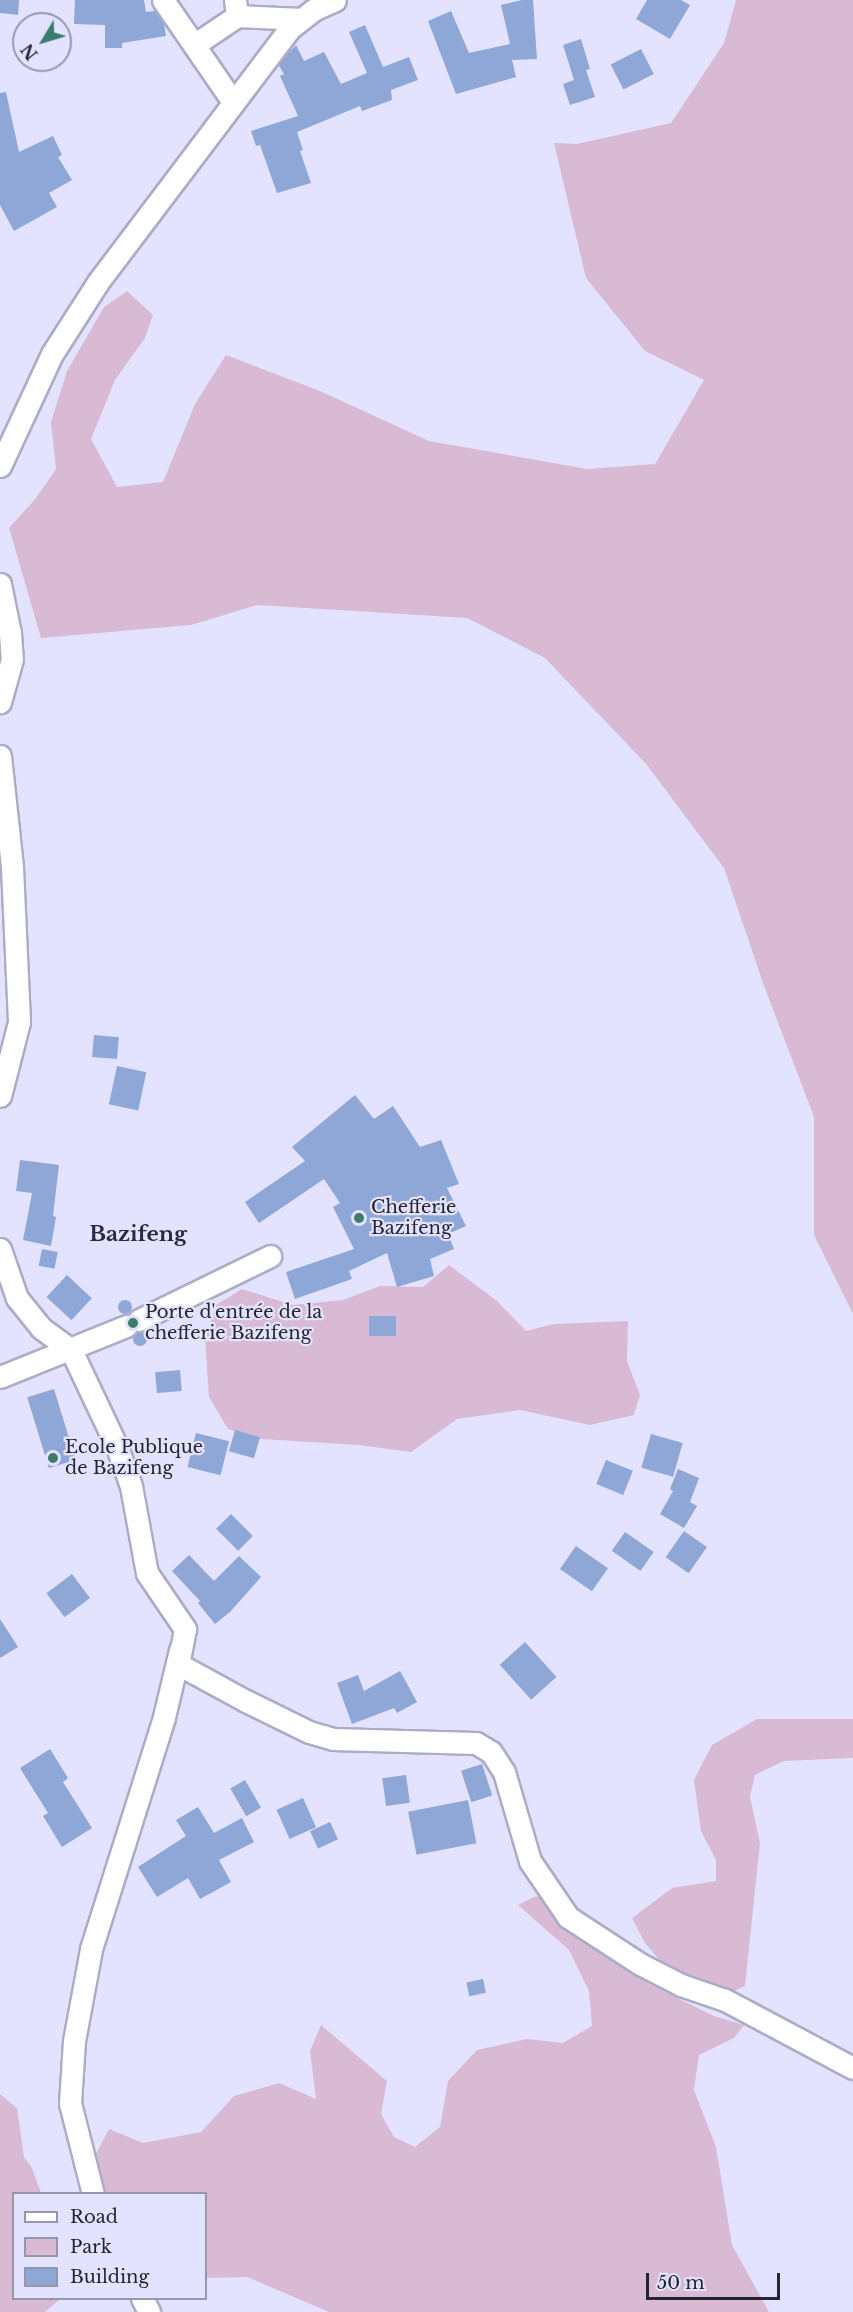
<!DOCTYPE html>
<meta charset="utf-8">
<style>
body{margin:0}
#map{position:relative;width:853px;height:2312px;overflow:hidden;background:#e3e3ff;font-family:"Libre Baskerville",serif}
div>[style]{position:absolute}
.green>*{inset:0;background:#d8bad4}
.building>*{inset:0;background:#8ea7d7;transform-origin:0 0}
.round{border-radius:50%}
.roads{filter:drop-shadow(2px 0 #acacc6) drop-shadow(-2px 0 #acacc6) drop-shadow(0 2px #acacc6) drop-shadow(0 -2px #acacc6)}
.minor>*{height:21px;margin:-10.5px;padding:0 10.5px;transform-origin:10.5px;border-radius:10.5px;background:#fff}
.dots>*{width:16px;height:16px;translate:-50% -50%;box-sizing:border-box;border:3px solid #e3e3ff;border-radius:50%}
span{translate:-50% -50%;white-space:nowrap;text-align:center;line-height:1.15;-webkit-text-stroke:4.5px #e3e3ff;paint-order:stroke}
.poi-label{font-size:18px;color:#25252f}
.left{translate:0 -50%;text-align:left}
.quarter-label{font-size:21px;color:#29283d;font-weight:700}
.legend{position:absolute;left:12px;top:2192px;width:195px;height:108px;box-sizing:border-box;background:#e3e3ff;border:2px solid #9797ac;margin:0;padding:8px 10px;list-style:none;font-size:18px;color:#25252f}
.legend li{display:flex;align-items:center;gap:12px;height:30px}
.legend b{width:30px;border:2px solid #9797ac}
.north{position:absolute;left:12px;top:12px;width:60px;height:60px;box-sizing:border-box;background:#e3e3ff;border:2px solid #9797ac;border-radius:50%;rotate:232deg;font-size:16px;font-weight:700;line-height:24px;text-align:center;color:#25252f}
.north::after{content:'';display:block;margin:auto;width:21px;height:27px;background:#3b7c6b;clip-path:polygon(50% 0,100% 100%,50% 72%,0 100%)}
.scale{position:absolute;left:646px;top:2273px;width:134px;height:27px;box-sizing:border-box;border:3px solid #25252f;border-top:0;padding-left:8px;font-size:18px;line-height:21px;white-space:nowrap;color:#25252f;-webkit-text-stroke:4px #e3e3ff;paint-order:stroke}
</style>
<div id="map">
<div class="green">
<i style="clip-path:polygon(736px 0,853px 0,853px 1314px,814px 1235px,814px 1117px,763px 983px,724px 868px,647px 765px,545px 658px,467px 618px,257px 605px,191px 625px,41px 638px,9px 528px,36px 498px,56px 469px,51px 422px,67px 371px,104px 307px,127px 291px,153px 315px,145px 338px,115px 380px,91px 439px,117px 487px,163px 482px,195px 404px,226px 355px,320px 391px,429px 441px,587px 469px,655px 464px,704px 380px,645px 351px,586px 278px,554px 143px,577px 144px,671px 123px,724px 43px)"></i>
<i style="clip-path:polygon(449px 1265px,497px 1301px,526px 1331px,554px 1324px,628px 1321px,627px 1361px,640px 1395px,634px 1415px,590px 1425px,520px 1410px,457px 1419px,411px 1452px,359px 1445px,262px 1439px,228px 1429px,209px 1397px,205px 1339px,216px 1305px,242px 1289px,293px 1305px,343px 1300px,380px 1286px,423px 1287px)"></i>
<i style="clip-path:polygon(757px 1719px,853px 1719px,853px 1758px,784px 1761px,755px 1775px,750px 1797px,760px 1843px,745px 1986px,730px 1993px,697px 1984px,663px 1964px,645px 1943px,632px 1918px,672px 1888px,716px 1881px,716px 1860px,701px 1831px,694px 1780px,712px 1745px)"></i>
<i style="clip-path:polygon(554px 1894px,572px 1923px,611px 1961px,649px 1984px,714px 2016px,744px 2025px,734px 2038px,699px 2055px,694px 2090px,716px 2147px,732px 2245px,769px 2312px,329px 2312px,247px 2277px,206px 2278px,206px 2194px,79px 2193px,79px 2186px,109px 2129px,143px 2143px,201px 2132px,234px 2096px,279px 2083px,316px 2099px,310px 2051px,321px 2025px,387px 2081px,381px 2114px,394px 2137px,415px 2147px,440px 2127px,448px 2081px,477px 2050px,527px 2039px,563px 2043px,592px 2026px,589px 1991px,569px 1950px,518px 1905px,534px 1897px)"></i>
<i style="clip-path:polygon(0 2094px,17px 2108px,24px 2157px,32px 2168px,41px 2193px,14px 2194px,14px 2298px,60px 2299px,45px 2312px,0 2312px)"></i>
</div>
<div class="building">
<i style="clip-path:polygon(0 0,19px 0,18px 15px,0 13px)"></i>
<i style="clip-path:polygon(75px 0,144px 0,146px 12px,155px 11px,164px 24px,166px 36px,122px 43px,122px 48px,105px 48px,105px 25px,74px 24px)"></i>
<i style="clip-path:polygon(522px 0,533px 0,537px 59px,512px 60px,516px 77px,456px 94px,428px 21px,451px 11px,469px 53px,510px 44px,501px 5px)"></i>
<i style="clip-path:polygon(647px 0,681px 0,690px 5px,670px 39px,636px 19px)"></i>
<i style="clip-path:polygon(365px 25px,383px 67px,409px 57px,418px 80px,391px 90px,392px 100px,362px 111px,360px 106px,297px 132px,303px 150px,300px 151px,311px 183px,277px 193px,260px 145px,256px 146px,251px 131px,298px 116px,280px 76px,284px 74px,278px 64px,296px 45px,304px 61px,324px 52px,341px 84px,367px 73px,349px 32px)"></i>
<i style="clip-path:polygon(581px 39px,590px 69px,586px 70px,595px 97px,570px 105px,563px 84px,574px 80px,563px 45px)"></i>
<i style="left:641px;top:49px;width:28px;height:34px;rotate:63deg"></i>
<i style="clip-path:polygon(6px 92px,19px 152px,53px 136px,62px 155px,58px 157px,72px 180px,49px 193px,57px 207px,14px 231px,0 205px,0 93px)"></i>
<i style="left:94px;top:1035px;width:25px;height:22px;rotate:5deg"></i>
<i style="left:117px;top:1066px;width:30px;height:39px;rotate:12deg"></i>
<i style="clip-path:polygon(355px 1095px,374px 1119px,393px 1106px,420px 1147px,441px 1140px,459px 1184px,447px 1188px,466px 1226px,448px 1234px,454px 1249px,430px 1259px,434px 1276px,397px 1287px,387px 1253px,349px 1271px,352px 1279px,295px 1299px,286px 1272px,354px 1249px,333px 1207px,340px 1203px,324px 1179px,259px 1223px,245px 1202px,305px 1161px,292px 1147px)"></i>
<i style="clip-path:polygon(20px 1160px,59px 1165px,53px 1216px,56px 1217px,51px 1246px,23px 1240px,32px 1193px,16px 1191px)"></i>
<i style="left:42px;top:1249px;width:16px;height:17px;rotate:11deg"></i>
<i style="left:67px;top:1275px;width:34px;height:30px;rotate:43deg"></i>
<i class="round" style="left:118px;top:1300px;width:14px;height:14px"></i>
<i style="left:369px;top:1316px;width:27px;height:20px"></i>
<i class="round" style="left:133px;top:1332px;width:14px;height:14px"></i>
<i style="left:180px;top:1370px;width:21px;height:25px;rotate:85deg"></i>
<i style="left:54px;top:1389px;width:74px;height:28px;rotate:73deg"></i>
<i style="left:235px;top:1430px;width:26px;height:22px;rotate:16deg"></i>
<i style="left:196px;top:1433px;width:34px;height:35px;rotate:14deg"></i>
<i style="left:651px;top:1434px;width:33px;height:35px;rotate:16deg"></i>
<i style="left:606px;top:1460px;width:29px;height:26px;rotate:22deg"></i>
<i style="clip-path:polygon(678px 1469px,699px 1478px,690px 1502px,697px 1506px,684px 1528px,660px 1514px,673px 1491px,670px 1489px)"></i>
<i style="left:231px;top:1514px;width:31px;height:21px;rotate:45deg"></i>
<i style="left:684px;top:1531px;width:28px;height:32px;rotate:35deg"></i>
<i style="left:625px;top:1532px;width:35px;height:23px;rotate:35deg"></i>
<i style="left:576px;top:1546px;width:39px;height:28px;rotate:35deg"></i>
<i style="clip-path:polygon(189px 1555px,214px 1581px,239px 1556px,261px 1577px,230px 1612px,215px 1624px,198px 1603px,200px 1601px,172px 1571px)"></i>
<i style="left:72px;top:1574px;width:30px;height:32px;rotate:53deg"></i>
<i style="clip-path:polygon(0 1619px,18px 1647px,0 1658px)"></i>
<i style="left:525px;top:1642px;width:47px;height:34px;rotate:48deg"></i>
<i style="clip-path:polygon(400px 1671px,417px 1702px,397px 1713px,394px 1708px,352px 1724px,337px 1683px,358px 1675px,364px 1691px)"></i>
<i style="clip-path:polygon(50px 1749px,68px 1778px,63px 1782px,92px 1828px,62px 1847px,43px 1816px,48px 1813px,20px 1768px)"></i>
<i style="left:482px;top:1764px;width:33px;height:22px;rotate:72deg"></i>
<i style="left:406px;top:1775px;width:28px;height:24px;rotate:82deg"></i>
<i style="left:245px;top:1780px;width:32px;height:17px;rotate:60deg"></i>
<i style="left:303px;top:1798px;width:32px;height:29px;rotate:66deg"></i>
<i style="left:468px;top:1800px;width:44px;height:61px;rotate:79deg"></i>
<i style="clip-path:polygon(198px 1807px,214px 1833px,242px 1818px,254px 1842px,219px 1860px,231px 1882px,200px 1899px,188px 1878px,157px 1897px,138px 1867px,186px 1836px,176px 1820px)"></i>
<i style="left:330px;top:1822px;width:19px;height:22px;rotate:65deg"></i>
<i style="left:483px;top:1979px;width:14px;height:17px;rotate:78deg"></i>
</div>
<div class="roads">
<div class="minor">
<i style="left:163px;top:0;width:124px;rotate:55.5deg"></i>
<i style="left:237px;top:16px;width:64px;rotate:2.7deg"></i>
<i style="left:194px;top:45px;width:52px;rotate:-34deg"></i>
<i style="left:237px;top:16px;width:16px;rotate:-97deg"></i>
<i style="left:0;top:466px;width:123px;rotate:-65.1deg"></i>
<i style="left:52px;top:354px;width:85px;rotate:-57.4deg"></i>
<i style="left:98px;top:282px;width:317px;rotate:-52.9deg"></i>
<i style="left:289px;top:29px;width:31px;rotate:-38deg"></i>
<i style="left:313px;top:10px;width:24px;rotate:-24deg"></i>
<i style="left:0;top:584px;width:50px;rotate:78.5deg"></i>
<i style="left:10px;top:633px;width:26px;rotate:86deg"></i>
<i style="left:12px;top:659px;width:45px;rotate:105.6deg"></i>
<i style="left:0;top:756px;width:112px;rotate:83.8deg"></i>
<i style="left:12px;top:867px;width:155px;rotate:87.4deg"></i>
<i style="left:19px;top:1022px;width:76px;rotate:104.4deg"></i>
<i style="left:0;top:1249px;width:52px;rotate:70.9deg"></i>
<i style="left:17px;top:1298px;width:38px;rotate:51deg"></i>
<i style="left:41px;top:1328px;width:37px;rotate:36deg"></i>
<i style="left:71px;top:1350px;width:107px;rotate:64.6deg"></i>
<i style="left:117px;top:1447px;width:41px;rotate:70.3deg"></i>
<i style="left:131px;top:1486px;width:88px;rotate:79.6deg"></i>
<i style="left:147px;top:1573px;width:68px;rotate:55.8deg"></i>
<i style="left:185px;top:1629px;width:36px;rotate:101deg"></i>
<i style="left:178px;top:1664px;width:77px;rotate:28.6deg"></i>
<i style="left:246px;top:1701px;width:70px;rotate:26.2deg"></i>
<i style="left:309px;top:1732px;width:25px;rotate:16deg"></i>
<i style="left:333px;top:1739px;width:143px;rotate:1.6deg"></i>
<i style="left:476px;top:1743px;width:17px;rotate:31deg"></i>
<i style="left:491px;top:1752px;width:24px;rotate:57deg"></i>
<i style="left:504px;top:1772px;width:93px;rotate:73.7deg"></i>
<i style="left:530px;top:1861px;width:68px;rotate:55.8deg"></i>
<i style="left:568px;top:1917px;width:86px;rotate:33.1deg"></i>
<i style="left:640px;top:1964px;width:46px;rotate:27.1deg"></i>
<i style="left:681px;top:1985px;width:46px;rotate:18.8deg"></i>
<i style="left:725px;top:2000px;width:145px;rotate:28deg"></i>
<i style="left:139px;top:1320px;width:146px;rotate:-26deg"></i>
<i style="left:0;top:1377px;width:136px;rotate:-22deg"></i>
<i style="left:93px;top:2194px;width:94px;rotate:-104.2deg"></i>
<i style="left:70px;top:2103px;width:62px;rotate:-86.3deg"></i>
<i style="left:74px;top:2041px;width:94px;rotate:-79.5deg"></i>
<i style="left:91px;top:1949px;width:243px;rotate:-72.5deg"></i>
<i style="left:164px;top:1717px;width:69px;rotate:-76.6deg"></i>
<i style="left:142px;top:2298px;width:16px;rotate:63deg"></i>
</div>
</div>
<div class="dots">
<i style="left:359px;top:1218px;background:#3b7c6b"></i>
<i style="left:133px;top:1323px;background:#3b7c6b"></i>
<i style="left:53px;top:1458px;background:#3b7c6b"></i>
</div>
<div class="poi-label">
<span class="left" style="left:371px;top:1218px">Chefferie<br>Bazifeng</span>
<span class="left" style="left:145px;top:1323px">Porte d'entrée de la<br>chefferie Bazifeng</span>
<span class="left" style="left:65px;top:1458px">Ecole Publique<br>de Bazifeng</span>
</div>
<div class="quarter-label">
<span style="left:138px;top:1234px">Bazifeng</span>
</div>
<ul class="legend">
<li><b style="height:8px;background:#fff"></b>Road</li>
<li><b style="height:16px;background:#d8bad4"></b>Park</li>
<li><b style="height:16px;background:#8ea7d7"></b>Building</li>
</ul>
<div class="north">N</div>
<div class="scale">50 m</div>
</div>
